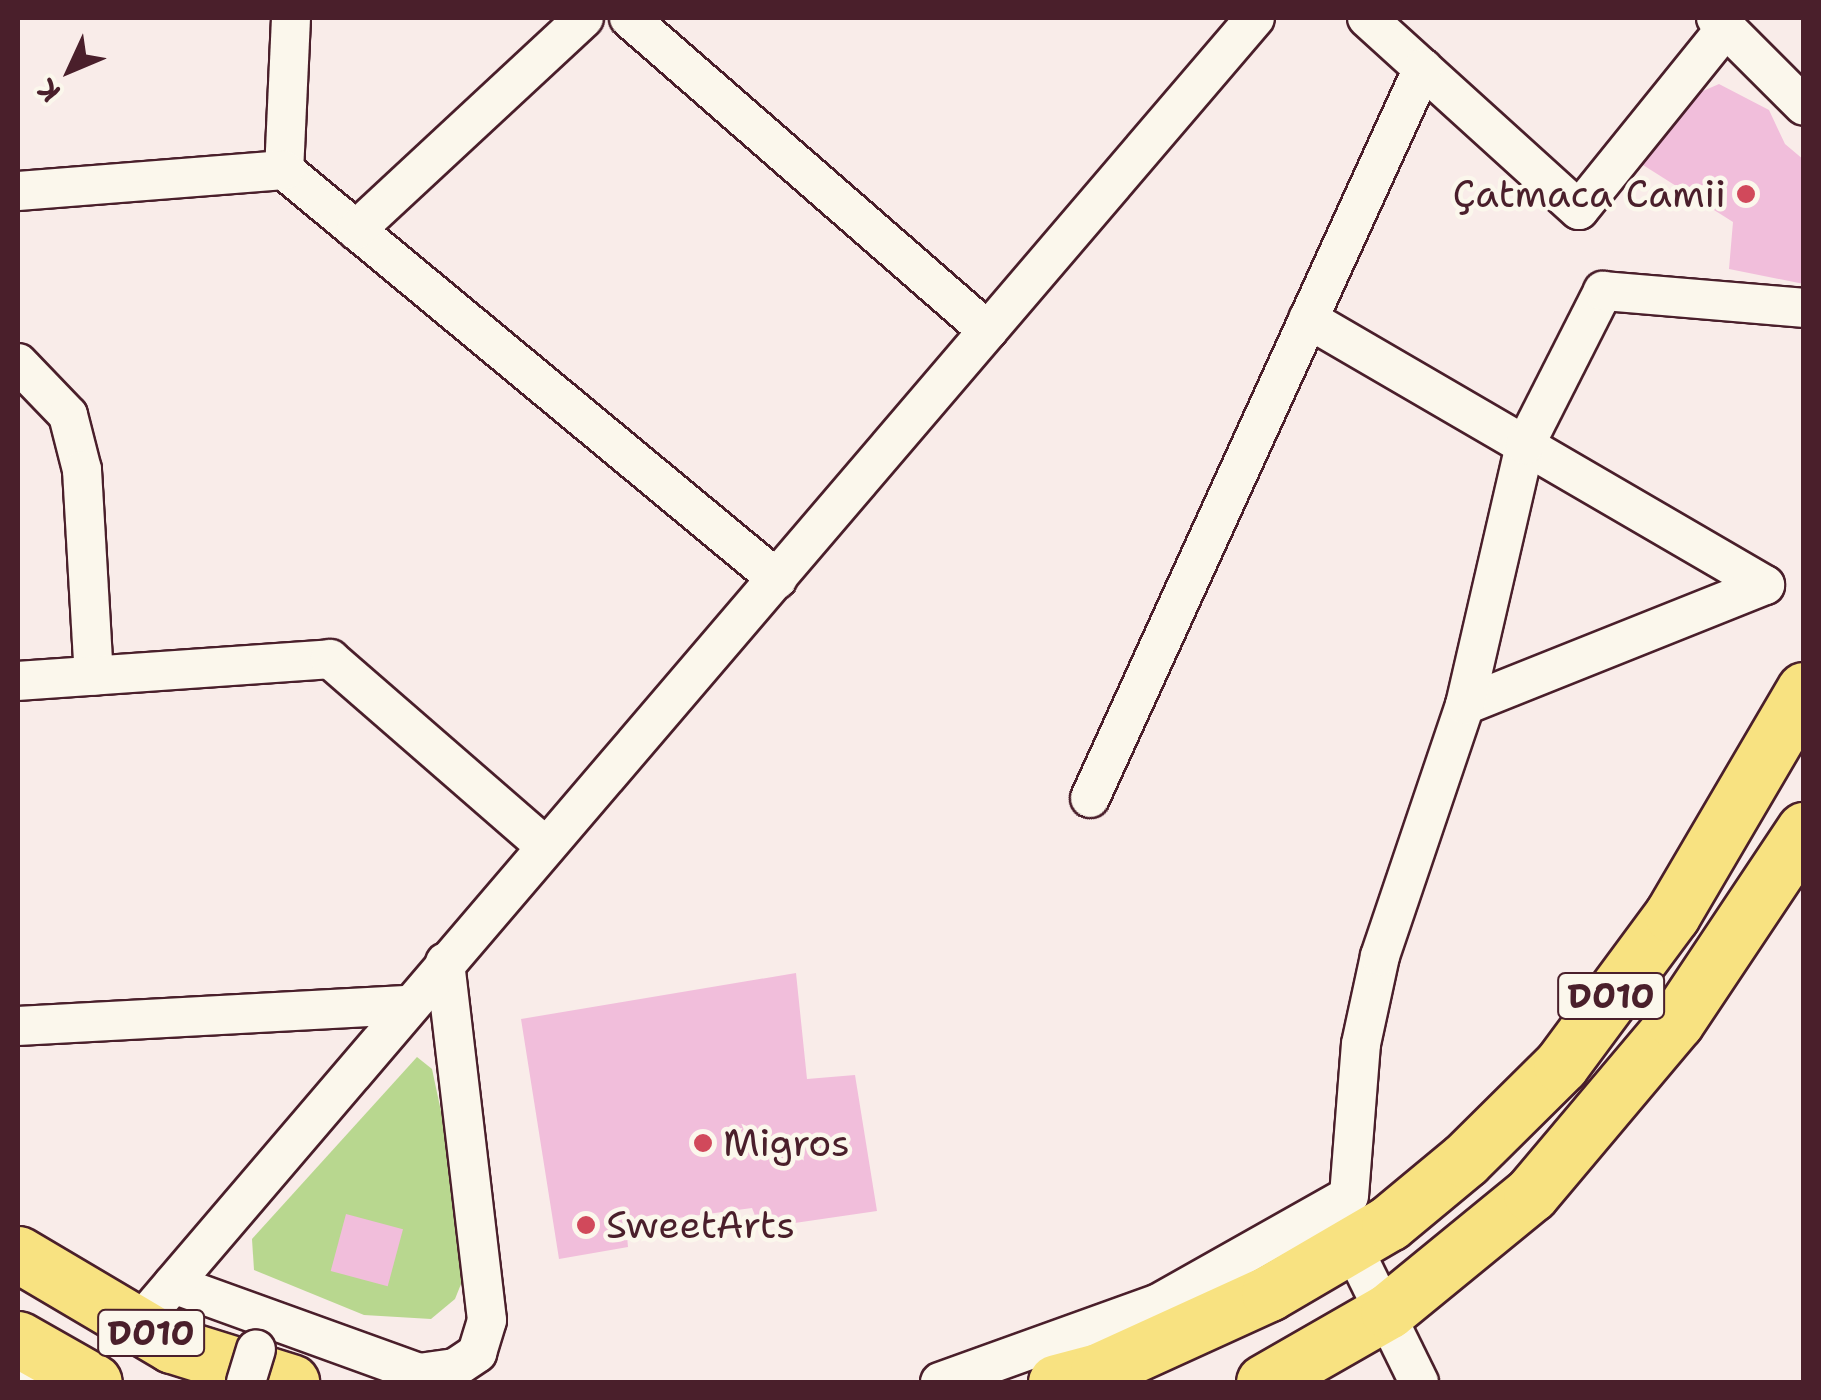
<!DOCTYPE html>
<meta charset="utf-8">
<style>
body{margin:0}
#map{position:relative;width:1821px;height:1400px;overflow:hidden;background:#f9ece9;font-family:"Shantell Sans",sans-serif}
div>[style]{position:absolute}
.green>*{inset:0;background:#b8d78f}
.building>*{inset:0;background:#f1bedb;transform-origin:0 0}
.roads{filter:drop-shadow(2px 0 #4a1f2b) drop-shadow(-2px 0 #4a1f2b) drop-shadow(0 2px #4a1f2b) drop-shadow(0 -2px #4a1f2b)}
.street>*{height:38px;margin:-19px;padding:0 19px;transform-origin:19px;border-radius:19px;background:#fbf7ec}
.highway>*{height:55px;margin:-27.5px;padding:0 27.5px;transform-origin:27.5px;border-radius:27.5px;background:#f8e281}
.bridges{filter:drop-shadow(2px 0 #4a1f2b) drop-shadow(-2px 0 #4a1f2b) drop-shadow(0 2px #4a1f2b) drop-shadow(0 -2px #4a1f2b)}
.street-bridge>*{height:38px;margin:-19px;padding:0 19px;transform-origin:19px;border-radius:19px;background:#fbf7ec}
.dots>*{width:28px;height:28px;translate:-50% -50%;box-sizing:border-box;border:5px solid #fbf7ec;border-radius:50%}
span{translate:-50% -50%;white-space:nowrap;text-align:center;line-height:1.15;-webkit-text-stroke:9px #fbf7ec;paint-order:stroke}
.shield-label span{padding:2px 8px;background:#fbf7ec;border:2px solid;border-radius:8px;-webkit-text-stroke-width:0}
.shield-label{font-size:35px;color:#4a1f2b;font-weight:700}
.poi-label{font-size:38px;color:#4a1f2b}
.right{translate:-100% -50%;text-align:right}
.left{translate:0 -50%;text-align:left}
.frame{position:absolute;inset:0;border:20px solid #4a1f2b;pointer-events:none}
.north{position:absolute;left:20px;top:20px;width:100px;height:100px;-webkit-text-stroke:8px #fbf7ec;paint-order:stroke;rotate:226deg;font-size:28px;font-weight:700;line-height:40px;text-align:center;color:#4a1f2b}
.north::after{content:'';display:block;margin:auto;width:35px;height:45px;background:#4a1f2b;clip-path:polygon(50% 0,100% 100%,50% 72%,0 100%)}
</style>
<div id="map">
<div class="green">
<i style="clip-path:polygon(417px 1057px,432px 1069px,456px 1182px,465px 1274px,455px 1299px,431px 1319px,364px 1315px,254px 1270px,252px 1239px)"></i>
</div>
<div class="building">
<i style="clip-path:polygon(1719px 84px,1769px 110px,1785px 144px,1804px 160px,1804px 284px,1729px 269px,1733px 222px,1643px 165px,1671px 105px)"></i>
<i style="clip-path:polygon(796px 973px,807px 1079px,855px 1075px,877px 1211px,760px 1228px,752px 1208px,626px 1225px,628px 1247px,559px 1259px,521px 1019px)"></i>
<i style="left:346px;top:1214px;width:59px;height:59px;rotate:15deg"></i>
</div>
<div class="roads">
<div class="street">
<i style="left:291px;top:18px;width:152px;rotate:92.6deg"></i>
<i style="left:284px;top:170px;width:641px;rotate:39.68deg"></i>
<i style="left:629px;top:18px;width:476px;rotate:41.1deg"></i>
<i style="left:1367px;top:18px;width:286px;rotate:42.2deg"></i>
<i style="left:1579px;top:210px;width:234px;rotate:-51.1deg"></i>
<i style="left:1716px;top:18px;width:124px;rotate:45deg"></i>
<i style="left:18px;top:191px;width:267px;rotate:-4.5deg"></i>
<i style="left:356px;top:230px;width:311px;rotate:-42.9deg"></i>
<i style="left:1308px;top:319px;width:529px;rotate:30.2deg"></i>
<i style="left:18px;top:363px;width:72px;rotate:46.1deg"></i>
<i style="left:68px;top:415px;width:57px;rotate:75.7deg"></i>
<i style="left:82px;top:470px;width:206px;rotate:86.7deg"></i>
<i style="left:18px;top:681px;width:313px;rotate:-4deg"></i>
<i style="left:330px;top:659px;width:286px;rotate:41deg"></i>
<i style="left:1465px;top:705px;width:323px;rotate:-21.8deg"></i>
<i style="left:1090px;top:798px;width:802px;rotate:-65.48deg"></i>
<i style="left:18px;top:1026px;width:392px;rotate:-3.1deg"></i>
<i style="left:1351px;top:1244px;width:154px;rotate:63.8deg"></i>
<i style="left:173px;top:1284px;width:262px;rotate:19.9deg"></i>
<i style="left:419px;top:1373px;width:36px;rotate:-8deg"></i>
<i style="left:455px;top:1368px;width:27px;rotate:-34deg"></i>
<i style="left:477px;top:1353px;width:34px;rotate:-73deg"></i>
<i style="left:487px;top:1320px;width:360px;rotate:-96.7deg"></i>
<i style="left:138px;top:1325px;width:1719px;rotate:-49.48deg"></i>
<i style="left:18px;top:1361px;width:26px;rotate:54deg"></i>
<i style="left:940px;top:1382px;width:231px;rotate:-19.8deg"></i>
<i style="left:1157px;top:1304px;width:220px;rotate:-29.4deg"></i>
<i style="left:1349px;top:1196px;width:152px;rotate:-85.5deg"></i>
<i style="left:1361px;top:1044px;width:90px;rotate:-77.8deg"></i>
<i style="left:1380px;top:956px;width:265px;rotate:-71.3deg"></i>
<i style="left:1465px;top:705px;width:267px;rotate:-77deg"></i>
<i style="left:1525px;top:445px;width:173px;rotate:-63.1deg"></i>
<i style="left:1603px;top:291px;width:202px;rotate:4.8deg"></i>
</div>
<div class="highway">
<i style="left:18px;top:1254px;width:179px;rotate:30.6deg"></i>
<i style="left:172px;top:1345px;width:125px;rotate:17.3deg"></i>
<i style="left:18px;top:1339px;width:87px;rotate:29.5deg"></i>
<i style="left:1056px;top:1382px;width:43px;rotate:-14.7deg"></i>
<i style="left:1098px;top:1371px;width:188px;rotate:-24.5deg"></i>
<i style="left:1269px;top:1293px;width:139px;rotate:-30.3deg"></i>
<i style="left:1389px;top:1223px;width:99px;rotate:-39.7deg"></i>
<i style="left:1465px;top:1160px;width:135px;rotate:-44.7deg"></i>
<i style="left:1561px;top:1065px;width:187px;rotate:-53.5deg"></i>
<i style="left:1672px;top:915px;width:261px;rotate:-59.6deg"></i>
<i style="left:1264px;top:1382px;width:143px;rotate:-29.8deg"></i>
<i style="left:1388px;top:1311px;width:185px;rotate:-39.3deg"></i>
<i style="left:1531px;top:1194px;width:225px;rotate:-49.9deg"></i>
<i style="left:1676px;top:1022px;width:231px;rotate:-56.3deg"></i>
</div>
</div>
<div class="bridges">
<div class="street-bridge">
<i style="left:246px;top:1382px;width:34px;rotate:-73deg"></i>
</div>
</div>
<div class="dots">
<i style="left:1746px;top:194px;background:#d1495b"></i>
<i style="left:703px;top:1143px;background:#d1495b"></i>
<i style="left:586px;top:1225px;background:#d1495b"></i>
</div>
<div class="shield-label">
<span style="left:1611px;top:996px">D010</span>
<span style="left:151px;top:1333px">D010</span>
</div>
<div class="poi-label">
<span class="right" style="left:1726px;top:194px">Çatmaca Camii</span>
<span class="left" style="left:723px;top:1143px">Migros</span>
<span class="left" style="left:606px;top:1225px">SweetArts</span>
</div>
<div class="frame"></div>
<div class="north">K</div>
</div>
